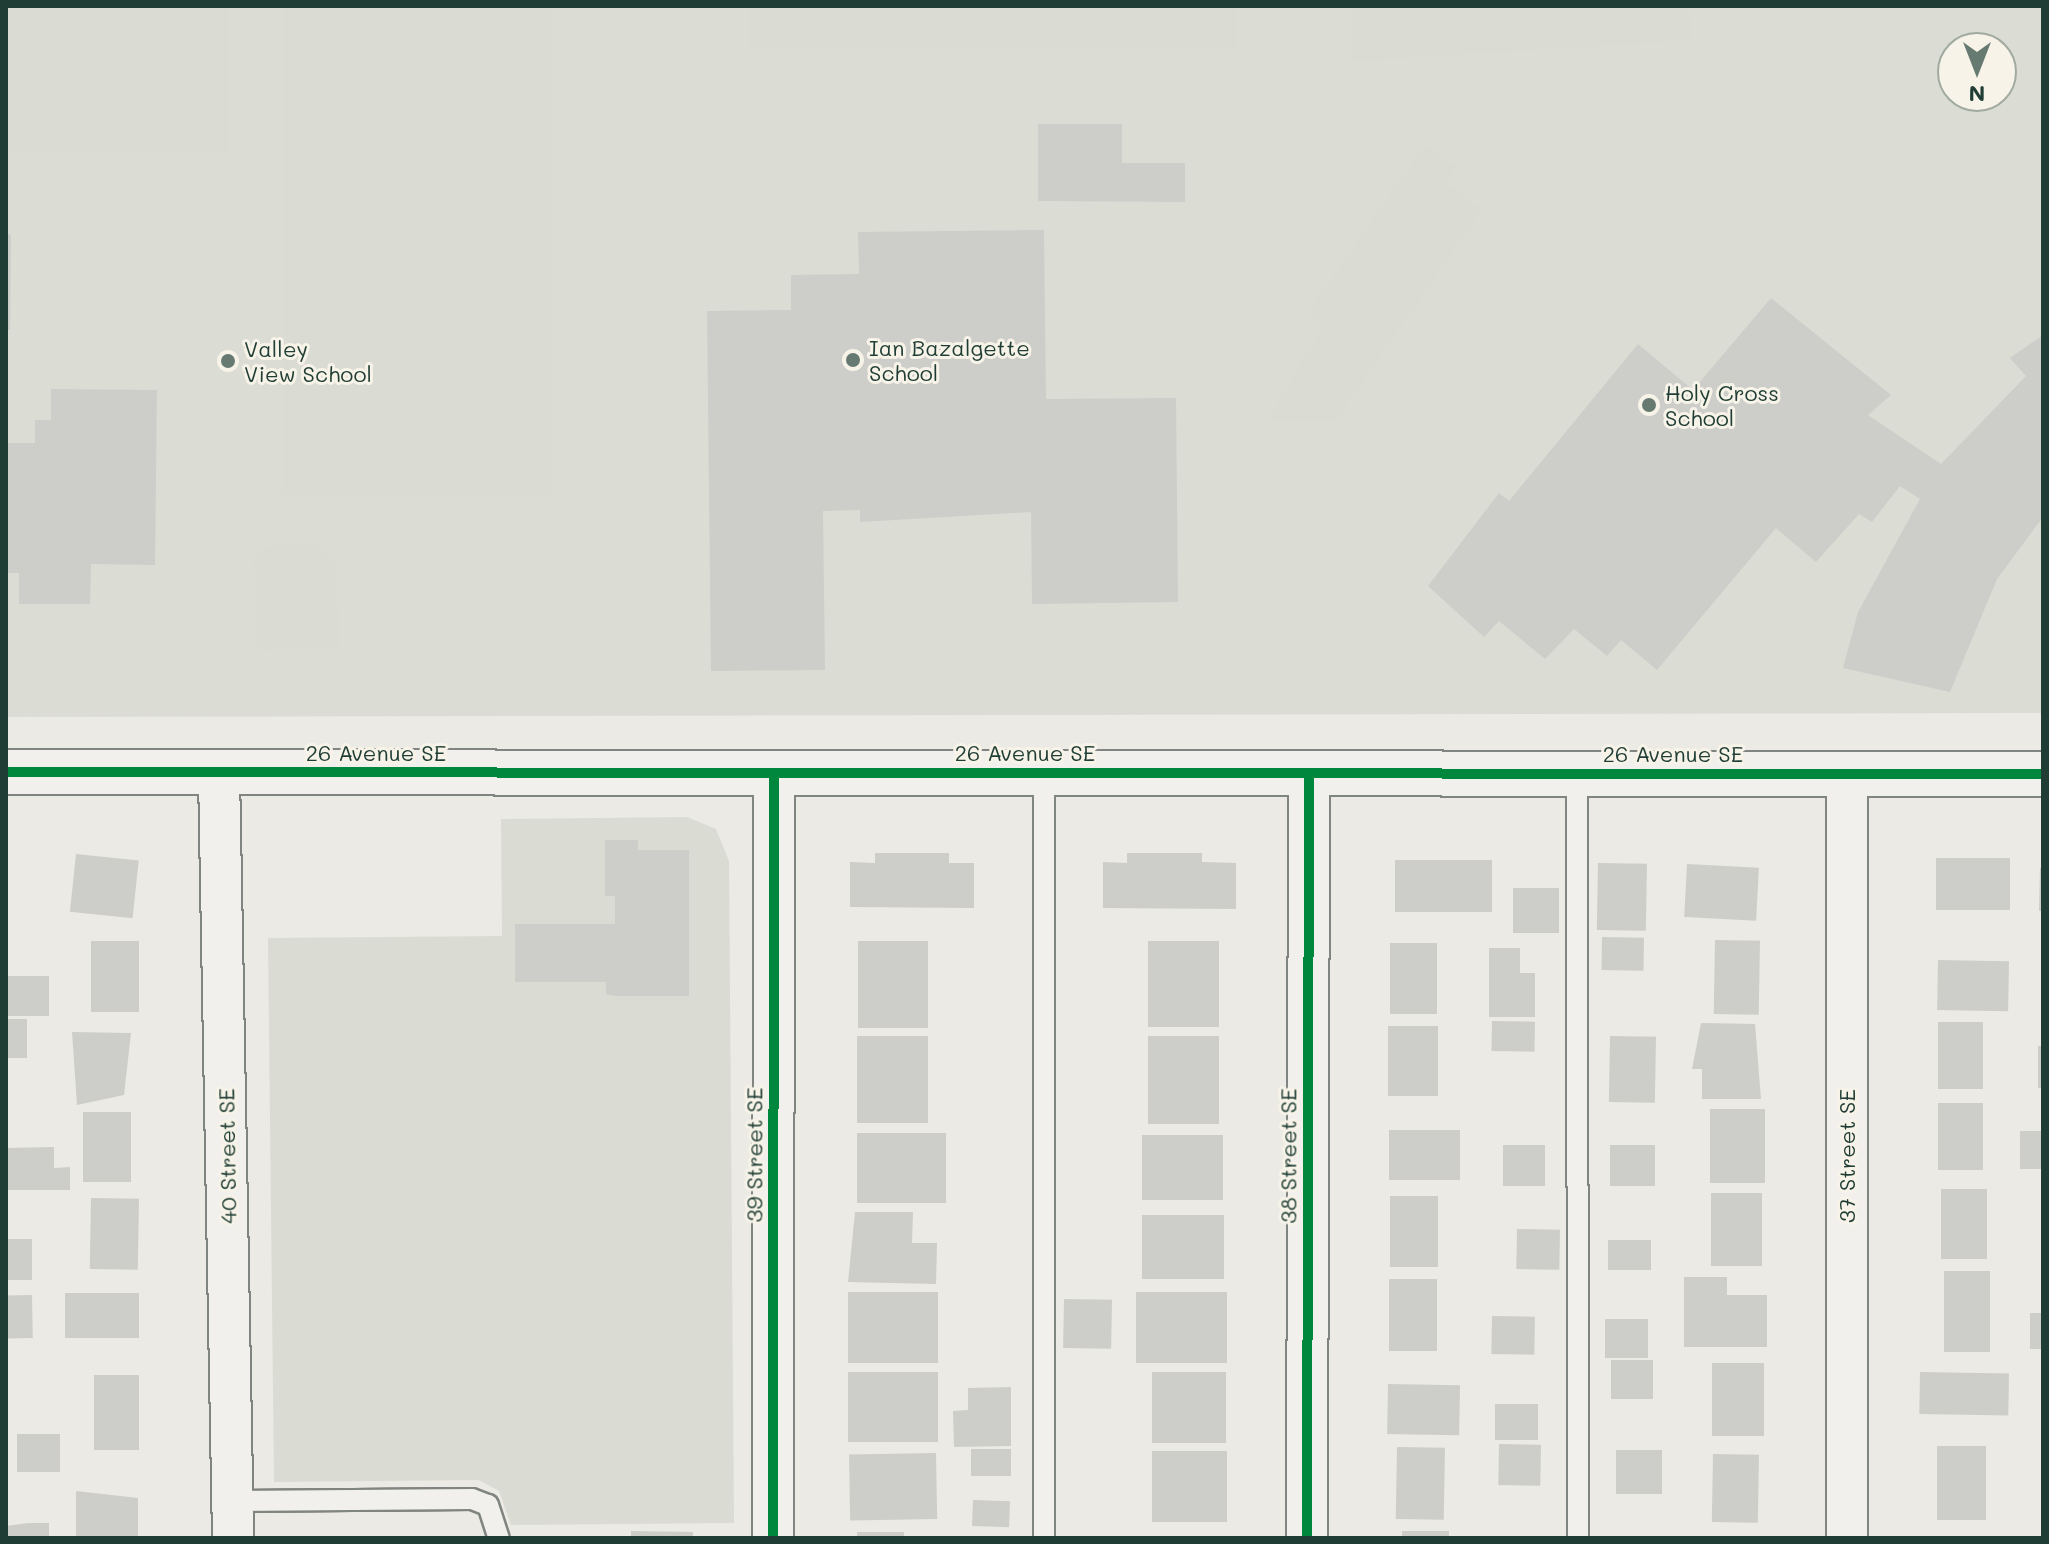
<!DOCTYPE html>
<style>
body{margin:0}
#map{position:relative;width:2049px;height:1544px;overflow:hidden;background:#ebeae4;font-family:Mali,sans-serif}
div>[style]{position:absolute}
.built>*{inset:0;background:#dbdcd3}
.green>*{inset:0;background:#dadbd2;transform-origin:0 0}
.building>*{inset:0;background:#cdceca;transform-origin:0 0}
.roads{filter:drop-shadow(2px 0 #808581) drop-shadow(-2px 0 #808581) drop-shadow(0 2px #808581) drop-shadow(0 -2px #808581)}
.service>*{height:20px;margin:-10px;padding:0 10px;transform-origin:10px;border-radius:10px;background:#f1f0ec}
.minor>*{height:40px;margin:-20px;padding:0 20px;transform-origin:20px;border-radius:20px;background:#f1f0ec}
.tertiary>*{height:44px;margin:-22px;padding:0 22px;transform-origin:22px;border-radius:22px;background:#f1f0ec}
.cycleway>*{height:10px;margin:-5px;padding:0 5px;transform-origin:5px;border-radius:5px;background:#00873e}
.dots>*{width:22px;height:22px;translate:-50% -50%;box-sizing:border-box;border:4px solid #f7f3e8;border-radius:50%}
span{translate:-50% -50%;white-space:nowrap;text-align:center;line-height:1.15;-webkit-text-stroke:6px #f7f3e8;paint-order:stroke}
.poi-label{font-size:22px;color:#1f3d34}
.left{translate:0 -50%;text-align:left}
.street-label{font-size:22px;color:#1f3d34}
.frame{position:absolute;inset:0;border:8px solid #1f3d34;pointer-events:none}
.north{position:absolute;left:1937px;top:32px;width:80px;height:80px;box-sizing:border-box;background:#f7f3e8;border:2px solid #a1aaa0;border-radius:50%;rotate:180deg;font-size:22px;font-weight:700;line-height:32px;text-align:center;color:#1f3d34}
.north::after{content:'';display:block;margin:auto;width:28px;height:36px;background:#667a72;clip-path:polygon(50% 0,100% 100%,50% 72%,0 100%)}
</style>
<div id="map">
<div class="built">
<i style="clip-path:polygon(evenodd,6px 6px,2043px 6px,2043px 713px,6px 717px,6px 6px,1953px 48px,2001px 48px,2001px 96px,1953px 96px,1953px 48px)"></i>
</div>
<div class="green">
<i style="left:6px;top:6px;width:223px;height:146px"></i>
<i style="left:282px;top:6px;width:271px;height:489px"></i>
<i style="left:750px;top:6px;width:486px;height:42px"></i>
<i style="clip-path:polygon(1351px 6px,1689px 6px,1691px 40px,1354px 61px)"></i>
<i style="clip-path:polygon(1424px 146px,1455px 167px,1444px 183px,1482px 210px,1336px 420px,1268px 420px,1323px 326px,1310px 310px)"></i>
<i style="clip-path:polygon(312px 544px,336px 565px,339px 647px,258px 650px,254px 559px,272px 545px)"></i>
<i style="clip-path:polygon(687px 817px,716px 829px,729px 861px,734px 1523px,511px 1525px,499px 1491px,479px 1480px,274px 1482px,268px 938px,502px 936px,501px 819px)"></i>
</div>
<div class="building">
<i style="clip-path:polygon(1038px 124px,1122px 124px,1122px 163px,1185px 163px,1185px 202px,1038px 201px)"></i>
<i style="clip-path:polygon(1044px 230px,1046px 399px,1176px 398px,1178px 602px,1032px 604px,1031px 512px,860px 522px,860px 510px,823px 511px,825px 670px,711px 671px,707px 311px,791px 310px,791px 275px,859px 274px,858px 232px)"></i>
<i style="clip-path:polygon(6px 233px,11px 235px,10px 330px,6px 330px)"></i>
<i style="clip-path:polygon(1771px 298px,1891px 395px,1868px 415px,1941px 464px,2026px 376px,2010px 358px,2043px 335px,2043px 517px,1997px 579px,1950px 692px,1843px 668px,1858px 612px,1920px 499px,1900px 486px,1872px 522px,1859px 514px,1816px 562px,1776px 528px,1657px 670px,1621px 640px,1607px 656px,1574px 629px,1545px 659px,1499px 621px,1484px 637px,1428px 586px,1499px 493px,1509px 501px,1638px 344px,1693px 390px)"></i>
<i style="clip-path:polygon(51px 389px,157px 390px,155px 565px,91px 564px,90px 604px,19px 604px,19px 573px,6px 573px,6px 443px,35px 443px,35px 420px,51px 420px)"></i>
<i style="clip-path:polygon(605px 840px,638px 840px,638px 850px,689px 850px,689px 996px,615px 996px,606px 994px,606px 982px,515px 982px,515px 924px,615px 924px,615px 896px,605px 896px)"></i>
<i style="clip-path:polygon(875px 853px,949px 853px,949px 863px,974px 863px,974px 908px,850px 907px,850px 862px,875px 863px)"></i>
<i style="clip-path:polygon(1127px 853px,1202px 853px,1202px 862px,1236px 863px,1236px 909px,1103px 908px,1103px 862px,1127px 863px)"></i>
<i style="left:76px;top:854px;width:63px;height:58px;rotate:6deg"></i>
<i style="left:1936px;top:858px;width:74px;height:52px"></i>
<i style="left:1395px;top:860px;width:97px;height:52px"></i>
<i style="left:1598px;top:863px;width:49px;height:67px;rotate:1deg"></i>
<i style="left:1687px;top:864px;width:72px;height:53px;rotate:3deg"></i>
<i style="clip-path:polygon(2040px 868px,2043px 868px,2043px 911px,2039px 911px)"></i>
<i style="left:1559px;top:888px;width:45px;height:46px;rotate:90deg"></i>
<i style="left:1602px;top:937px;width:42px;height:33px;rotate:1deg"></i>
<i style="left:1715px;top:940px;width:45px;height:74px;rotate:1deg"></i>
<i style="left:91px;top:941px;width:48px;height:71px"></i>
<i style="left:858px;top:941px;width:70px;height:87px"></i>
<i style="left:1148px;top:941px;width:71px;height:86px"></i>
<i style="left:1390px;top:943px;width:47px;height:71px"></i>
<i style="clip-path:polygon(1489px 948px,1520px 948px,1520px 973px,1535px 973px,1535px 1017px,1489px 1017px)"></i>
<i style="left:1938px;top:960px;width:71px;height:50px;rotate:1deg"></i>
<i style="left:7px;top:976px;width:42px;height:40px"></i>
<i style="left:6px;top:1019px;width:21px;height:39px"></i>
<i style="left:1492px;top:1021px;width:43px;height:30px;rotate:1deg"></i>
<i style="left:1938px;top:1022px;width:45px;height:67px"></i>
<i style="clip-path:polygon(1701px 1023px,1755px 1024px,1761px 1099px,1702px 1099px,1702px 1069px,1692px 1069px)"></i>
<i style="left:1388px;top:1026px;width:50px;height:70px"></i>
<i style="clip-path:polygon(72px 1032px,131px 1033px,124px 1095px,77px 1105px)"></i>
<i style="left:928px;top:1036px;width:87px;height:71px;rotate:90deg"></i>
<i style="left:1148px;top:1036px;width:71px;height:88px"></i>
<i style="left:1610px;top:1036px;width:46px;height:66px;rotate:1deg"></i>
<i style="left:2038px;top:1046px;width:5px;height:42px"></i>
<i style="left:1938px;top:1103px;width:45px;height:67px"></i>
<i style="left:1710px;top:1109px;width:55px;height:74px"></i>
<i style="left:83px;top:1112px;width:48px;height:70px"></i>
<i style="left:1460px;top:1130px;width:50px;height:71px;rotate:90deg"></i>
<i style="left:2020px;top:1131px;width:23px;height:38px"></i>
<i style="left:857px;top:1133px;width:89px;height:70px"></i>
<i style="left:1142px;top:1135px;width:81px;height:65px"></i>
<i style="left:1503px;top:1145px;width:42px;height:41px"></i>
<i style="left:1610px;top:1145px;width:45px;height:41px"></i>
<i style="clip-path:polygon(54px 1147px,54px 1168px,70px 1167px,70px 1190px,6px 1190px,6px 1148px)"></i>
<i style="left:1941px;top:1189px;width:46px;height:70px"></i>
<i style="left:1711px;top:1193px;width:51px;height:73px"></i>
<i style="left:1390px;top:1196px;width:48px;height:71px"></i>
<i style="left:91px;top:1198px;width:48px;height:71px;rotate:1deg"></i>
<i style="clip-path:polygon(855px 1212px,913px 1212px,912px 1243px,937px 1243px,936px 1284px,848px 1282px)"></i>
<i style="left:1142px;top:1215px;width:82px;height:64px"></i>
<i style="left:1517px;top:1229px;width:43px;height:40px;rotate:1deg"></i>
<i style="left:6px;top:1239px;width:26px;height:41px"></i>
<i style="left:1608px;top:1240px;width:43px;height:30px"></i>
<i style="left:1944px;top:1271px;width:46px;height:81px"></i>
<i style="clip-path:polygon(1684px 1277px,1727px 1277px,1727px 1295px,1767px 1295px,1767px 1347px,1684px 1347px)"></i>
<i style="left:1389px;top:1279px;width:48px;height:72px"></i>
<i style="left:848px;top:1292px;width:90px;height:71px"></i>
<i style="left:1136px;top:1292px;width:91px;height:71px"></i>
<i style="left:139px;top:1293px;width:45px;height:74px;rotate:90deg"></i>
<i style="left:32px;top:1295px;width:43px;height:26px;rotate:89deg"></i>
<i style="left:1064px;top:1299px;width:48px;height:49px;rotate:1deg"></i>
<i style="left:2030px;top:1313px;width:13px;height:36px"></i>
<i style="left:1492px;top:1316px;width:43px;height:38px;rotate:1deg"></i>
<i style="left:1605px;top:1319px;width:43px;height:39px"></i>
<i style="left:1611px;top:1360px;width:42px;height:39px"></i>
<i style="left:1712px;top:1363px;width:52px;height:73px"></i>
<i style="left:848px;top:1372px;width:90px;height:70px"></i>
<i style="left:1152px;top:1372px;width:74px;height:71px"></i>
<i style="left:1920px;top:1372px;width:89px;height:42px;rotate:1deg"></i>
<i style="left:94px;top:1375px;width:45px;height:75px"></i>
<i style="left:1388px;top:1384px;width:72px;height:50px;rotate:1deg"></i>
<i style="clip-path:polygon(1011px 1387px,1011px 1446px,954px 1447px,953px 1411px,968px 1410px,968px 1388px)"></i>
<i style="left:1495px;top:1404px;width:43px;height:36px"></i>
<i style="left:60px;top:1434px;width:38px;height:43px;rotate:90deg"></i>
<i style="left:1499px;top:1444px;width:42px;height:41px;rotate:1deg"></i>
<i style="left:1937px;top:1446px;width:49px;height:74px"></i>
<i style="left:1397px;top:1447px;width:48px;height:72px;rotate:1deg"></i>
<i style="left:971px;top:1449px;width:40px;height:27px"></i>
<i style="left:1616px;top:1450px;width:46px;height:44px"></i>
<i style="left:1152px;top:1451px;width:75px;height:71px"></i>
<i style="left:936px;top:1453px;width:66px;height:87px;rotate:89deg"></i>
<i style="left:1713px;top:1454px;width:46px;height:68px;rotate:1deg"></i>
<i style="clip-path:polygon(76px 1491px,138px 1498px,138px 1538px,76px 1538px)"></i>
<i style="left:973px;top:1500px;width:37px;height:26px;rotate:2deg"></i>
<i style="clip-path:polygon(28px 1523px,49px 1523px,49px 1538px,6px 1538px,6px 1526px)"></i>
<i style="clip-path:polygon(631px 1531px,693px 1532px,693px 1538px,631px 1538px)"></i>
<i style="left:1402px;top:1531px;width:47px;height:7px"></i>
<i style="left:857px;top:1532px;width:47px;height:6px"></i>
</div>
<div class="roads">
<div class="service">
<i style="left:1044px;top:773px;width:765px;rotate:90deg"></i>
<i style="left:1577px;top:773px;width:765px;rotate:89.93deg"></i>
<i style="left:233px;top:1501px;width:239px;rotate:-0.5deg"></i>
<i style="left:472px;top:1499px;width:17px;rotate:21deg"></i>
<i style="left:488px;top:1505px;width:35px;rotate:72deg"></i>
</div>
<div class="minor">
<i style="left:219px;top:774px;width:764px;rotate:88.95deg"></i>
<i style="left:773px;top:1538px;width:765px;rotate:-89.93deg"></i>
<i style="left:1307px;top:1538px;width:765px;rotate:-89.85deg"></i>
<i style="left:1847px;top:1538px;width:764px;rotate:-90deg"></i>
</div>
<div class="tertiary">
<i style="left:6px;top:772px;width:2037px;rotate:0.06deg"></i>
</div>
</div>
<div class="cycleway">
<i style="left:6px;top:772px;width:2037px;rotate:0.06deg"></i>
<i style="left:773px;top:1538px;width:765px;rotate:-89.93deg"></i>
<i style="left:1307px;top:1538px;width:765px;rotate:-89.85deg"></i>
</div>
<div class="dots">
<i style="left:853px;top:360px;background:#667a72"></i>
<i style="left:228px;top:361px;background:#667a72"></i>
<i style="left:1649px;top:405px;background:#667a72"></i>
</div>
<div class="poi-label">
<span class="left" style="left:869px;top:360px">Ian Bazalgette<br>School</span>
<span class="left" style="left:244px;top:361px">Valley<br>View School</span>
<span class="left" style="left:1665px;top:405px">Holy Cross<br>School</span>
</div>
<div class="street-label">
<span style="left:376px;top:753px">26 Avenue SE</span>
<span style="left:1025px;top:753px">26 Avenue SE</span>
<span style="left:1673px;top:754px">26 Avenue SE</span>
<span style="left:754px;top:1155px;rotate:-90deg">39 Street SE</span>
<span style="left:227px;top:1156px;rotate:-91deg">40 Street SE</span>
<span style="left:1288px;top:1156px;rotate:-90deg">38 Street SE</span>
<span style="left:1847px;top:1156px;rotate:-90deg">37 Street SE</span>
</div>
<div class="frame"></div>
<div class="north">N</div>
</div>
